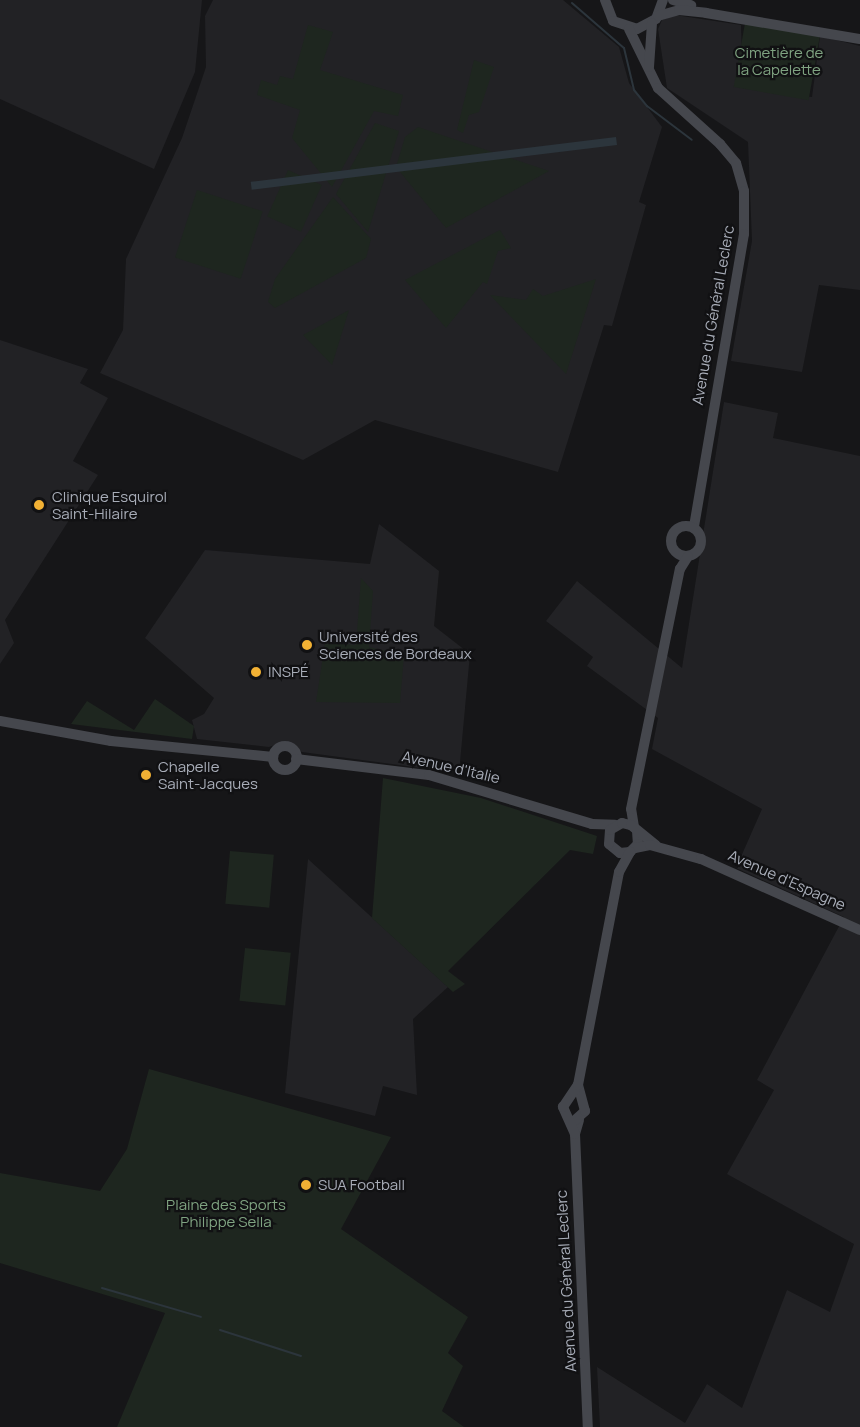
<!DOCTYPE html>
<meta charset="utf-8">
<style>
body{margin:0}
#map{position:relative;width:860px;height:1427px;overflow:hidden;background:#161618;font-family:Manrope,sans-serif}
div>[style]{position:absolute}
.built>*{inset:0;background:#222225}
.green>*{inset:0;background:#1e261f;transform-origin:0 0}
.water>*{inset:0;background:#2c353c;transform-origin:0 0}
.stream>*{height:2px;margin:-1px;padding:0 1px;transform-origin:1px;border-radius:1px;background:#2c353c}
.secondary>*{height:10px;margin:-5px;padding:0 5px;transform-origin:5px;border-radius:5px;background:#45474d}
.secondary>.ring{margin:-5px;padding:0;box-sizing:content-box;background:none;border:10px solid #45474d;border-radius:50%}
.dots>*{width:16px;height:16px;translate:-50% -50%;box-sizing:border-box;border:3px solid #111113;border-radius:50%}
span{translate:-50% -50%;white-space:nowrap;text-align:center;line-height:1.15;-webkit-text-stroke:4.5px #111113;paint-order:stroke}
.park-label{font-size:15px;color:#7fa381}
.street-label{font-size:15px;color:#a8adb8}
.poi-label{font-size:15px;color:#a8adb8}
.left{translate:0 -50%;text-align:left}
</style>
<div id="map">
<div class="built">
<i style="clip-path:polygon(0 0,202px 0,195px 72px,154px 169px,0 99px)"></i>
<i style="clip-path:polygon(213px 0,563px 0,619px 47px,629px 83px,662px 127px,639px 202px,646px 205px,612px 326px,604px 325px,558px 472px,375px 420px,303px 460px,100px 373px,123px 330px,126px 259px,182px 138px,206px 67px,205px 16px)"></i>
<i style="clip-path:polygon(675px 15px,741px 25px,743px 88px,812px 97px,820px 36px,860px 46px,860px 290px,819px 285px,802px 372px,731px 361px,752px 241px,748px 142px,667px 88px,658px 29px,662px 20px)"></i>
<i style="clip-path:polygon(0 340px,88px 369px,80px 383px,108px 398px,73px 461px,98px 475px,5px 620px,14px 643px,0 664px)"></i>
<i style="clip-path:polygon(724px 402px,778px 413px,773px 438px,860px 456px,860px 1427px,600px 1427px,597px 1367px,685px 1423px,707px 1384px,742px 1408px,787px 1290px,830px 1312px,854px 1244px,727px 1174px,774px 1090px,757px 1080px,844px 917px,736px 868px,762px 809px,652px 749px,658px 718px,587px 666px,593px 657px,546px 621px,577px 581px,682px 668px)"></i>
<i style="clip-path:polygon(379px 524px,439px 571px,434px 626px,470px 654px,459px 773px,302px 752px,286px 741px,269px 747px,197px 739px,192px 720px,204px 714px,214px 698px,145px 638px,205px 550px,370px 564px)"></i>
<i style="clip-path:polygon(308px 859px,448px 987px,413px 1019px,417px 1095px,383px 1086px,375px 1116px,285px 1093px)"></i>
</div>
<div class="green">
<i style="left:745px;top:23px;width:76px;height:65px;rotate:10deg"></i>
<i style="clip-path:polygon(308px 25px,333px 32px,320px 70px,403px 95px,398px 116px,374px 111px,332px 187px,292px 138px,300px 110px,257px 95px,261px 80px,277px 85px,280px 76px,293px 79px)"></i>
<i style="clip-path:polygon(474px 60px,494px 67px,479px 112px,469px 115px,463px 133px,457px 130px)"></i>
<i style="clip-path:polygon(375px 123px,399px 131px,368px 232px,336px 194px)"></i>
<i style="clip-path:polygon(418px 127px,549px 171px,446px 228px,396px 167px,405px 137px)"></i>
<i style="left:288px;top:170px;width:37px;height:51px;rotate:24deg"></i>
<i style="left:197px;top:190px;width:69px;height:71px;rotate:18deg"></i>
<i style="clip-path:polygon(333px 197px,371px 239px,366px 258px,275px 308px,268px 302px,275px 279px)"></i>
<i style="clip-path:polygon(500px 230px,511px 248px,498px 251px,487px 284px,483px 282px,446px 328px,405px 280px)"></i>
<i style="clip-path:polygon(596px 279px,566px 374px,490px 295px,526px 300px,533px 289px,543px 296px)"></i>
<i style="clip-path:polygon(349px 310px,332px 365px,303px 335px)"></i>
<i style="clip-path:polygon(361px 578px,373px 591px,369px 647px,404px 655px,400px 703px,316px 702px,325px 643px,356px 645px)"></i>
<i style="clip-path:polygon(155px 699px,194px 726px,192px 739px,71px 724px,87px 701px,134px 730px)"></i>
<i style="clip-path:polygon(383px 778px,481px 798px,597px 836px,593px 854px,570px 850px,448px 971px,465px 984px,453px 992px,372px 918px)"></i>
<i style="left:230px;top:851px;width:44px;height:53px;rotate:5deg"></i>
<i style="left:245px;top:948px;width:46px;height:53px;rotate:6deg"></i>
<i style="clip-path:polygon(149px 1069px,391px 1137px,341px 1229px,468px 1317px,448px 1353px,463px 1366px,442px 1411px,464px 1427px,117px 1427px,165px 1313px,0 1263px,0 1173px,100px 1191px,127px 1149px)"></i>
</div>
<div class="water">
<i style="left:616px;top:137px;width:8px;height:368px;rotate:83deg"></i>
</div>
<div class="stream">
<i style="left:572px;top:3px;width:69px;rotate:40.9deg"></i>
<i style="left:624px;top:48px;width:43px;rotate:76.6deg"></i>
<i style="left:634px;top:90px;width:21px;rotate:51deg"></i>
<i style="left:647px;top:106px;width:56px;rotate:37.1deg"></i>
<i style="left:102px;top:1288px;width:103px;rotate:16.3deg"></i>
<i style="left:220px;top:1330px;width:85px;rotate:17.8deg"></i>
</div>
<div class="secondary">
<i style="left:605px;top:0;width:22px;rotate:69deg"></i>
<i style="left:613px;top:21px;width:25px;rotate:18deg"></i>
<i style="left:637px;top:29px;width:21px;rotate:-28deg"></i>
<i style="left:656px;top:19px;width:20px;rotate:-70deg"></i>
<i style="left:673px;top:0;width:19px;rotate:16deg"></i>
<i style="left:658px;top:16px;width:22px;rotate:-16deg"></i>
<i style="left:679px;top:10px;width:27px;rotate:6deg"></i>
<i style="left:706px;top:13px;width:156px;rotate:9.6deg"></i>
<i style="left:629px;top:29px;width:66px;rotate:63.8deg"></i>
<i style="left:658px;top:88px;width:84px;rotate:42.1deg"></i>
<i style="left:720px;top:144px;width:25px;rotate:50deg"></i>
<i style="left:736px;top:163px;width:29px;rotate:74deg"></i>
<i style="left:744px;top:191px;width:43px;rotate:90deg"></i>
<i style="left:744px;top:234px;width:298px;rotate:99.7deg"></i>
<i style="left:649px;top:67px;width:44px;rotate:-86.1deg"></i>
<i class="ring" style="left:671px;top:526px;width:20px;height:20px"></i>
<i style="left:0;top:721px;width:113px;rotate:10.2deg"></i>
<i style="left:111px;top:741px;width:163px;rotate:5.6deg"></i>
<i class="ring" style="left:273px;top:746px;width:14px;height:14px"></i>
<i style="left:296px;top:759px;width:134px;rotate:6.9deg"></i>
<i style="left:429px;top:775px;width:170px;rotate:16.7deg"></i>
<i style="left:592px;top:824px;width:23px;rotate:2deg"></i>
<i style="left:634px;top:827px;width:18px;rotate:-99deg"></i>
<i style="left:631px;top:809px;width:245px;rotate:-78.5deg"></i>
<i style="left:680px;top:569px;width:15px;rotate:-58deg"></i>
<i style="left:637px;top:831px;width:13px;rotate:86deg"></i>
<i style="left:638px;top:844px;width:11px;rotate:135deg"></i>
<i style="left:630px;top:852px;width:10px;rotate:174deg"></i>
<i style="left:620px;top:853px;width:14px;rotate:-141deg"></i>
<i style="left:609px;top:844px;width:14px;rotate:-86deg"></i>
<i style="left:610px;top:830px;width:14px;rotate:-30deg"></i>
<i style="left:622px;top:823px;width:9px;rotate:13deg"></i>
<i style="left:631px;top:825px;width:32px;rotate:39deg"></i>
<i style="left:635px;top:848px;width:15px;rotate:-11deg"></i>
<i style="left:650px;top:845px;width:53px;rotate:15.4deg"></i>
<i style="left:701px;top:859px;width:174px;rotate:24.1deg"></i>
<i style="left:579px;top:1120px;width:15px;rotate:106deg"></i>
<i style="left:575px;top:1134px;width:293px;rotate:87.5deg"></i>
<i style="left:574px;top:1121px;width:15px;rotate:-42deg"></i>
<i style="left:585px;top:1111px;width:27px;rotate:-105deg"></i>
<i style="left:575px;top:1134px;width:30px;rotate:-114deg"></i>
<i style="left:563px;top:1107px;width:27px;rotate:-56deg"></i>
<i style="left:578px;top:1085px;width:217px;rotate:-79.1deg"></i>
<i style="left:619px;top:872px;width:23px;rotate:-61deg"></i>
</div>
<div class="dots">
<i style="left:39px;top:505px;background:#f2b134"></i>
<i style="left:307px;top:645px;background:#f2b134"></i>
<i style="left:256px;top:672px;background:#f2b134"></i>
<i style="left:146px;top:775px;background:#f2b134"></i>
<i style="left:306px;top:1185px;background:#f2b134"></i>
</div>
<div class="park-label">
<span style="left:779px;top:61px">Cimetière de<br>la Capelette</span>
<span style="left:226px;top:1213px">Plaine des Sports<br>Philippe Sella</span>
</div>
<div class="street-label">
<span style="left:713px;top:315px;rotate:-80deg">Avenue du Général Leclerc</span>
<span style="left:451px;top:767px;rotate:13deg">Avenue d'Italie</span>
<span style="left:787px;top:880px;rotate:24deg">Avenue d'Espagne</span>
<span style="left:566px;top:1281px;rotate:-93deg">Avenue du Général Leclerc</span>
</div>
<div class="poi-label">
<span class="left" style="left:52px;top:505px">Clinique Esquirol<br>Saint-Hilaire</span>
<span class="left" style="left:319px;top:645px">Université des<br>Sciences de Bordeaux</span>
<span class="left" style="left:268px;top:672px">INSPÉ</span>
<span class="left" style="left:158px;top:775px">Chapelle<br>Saint-Jacques</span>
<span class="left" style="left:318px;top:1185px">SUA Football</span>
</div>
</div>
